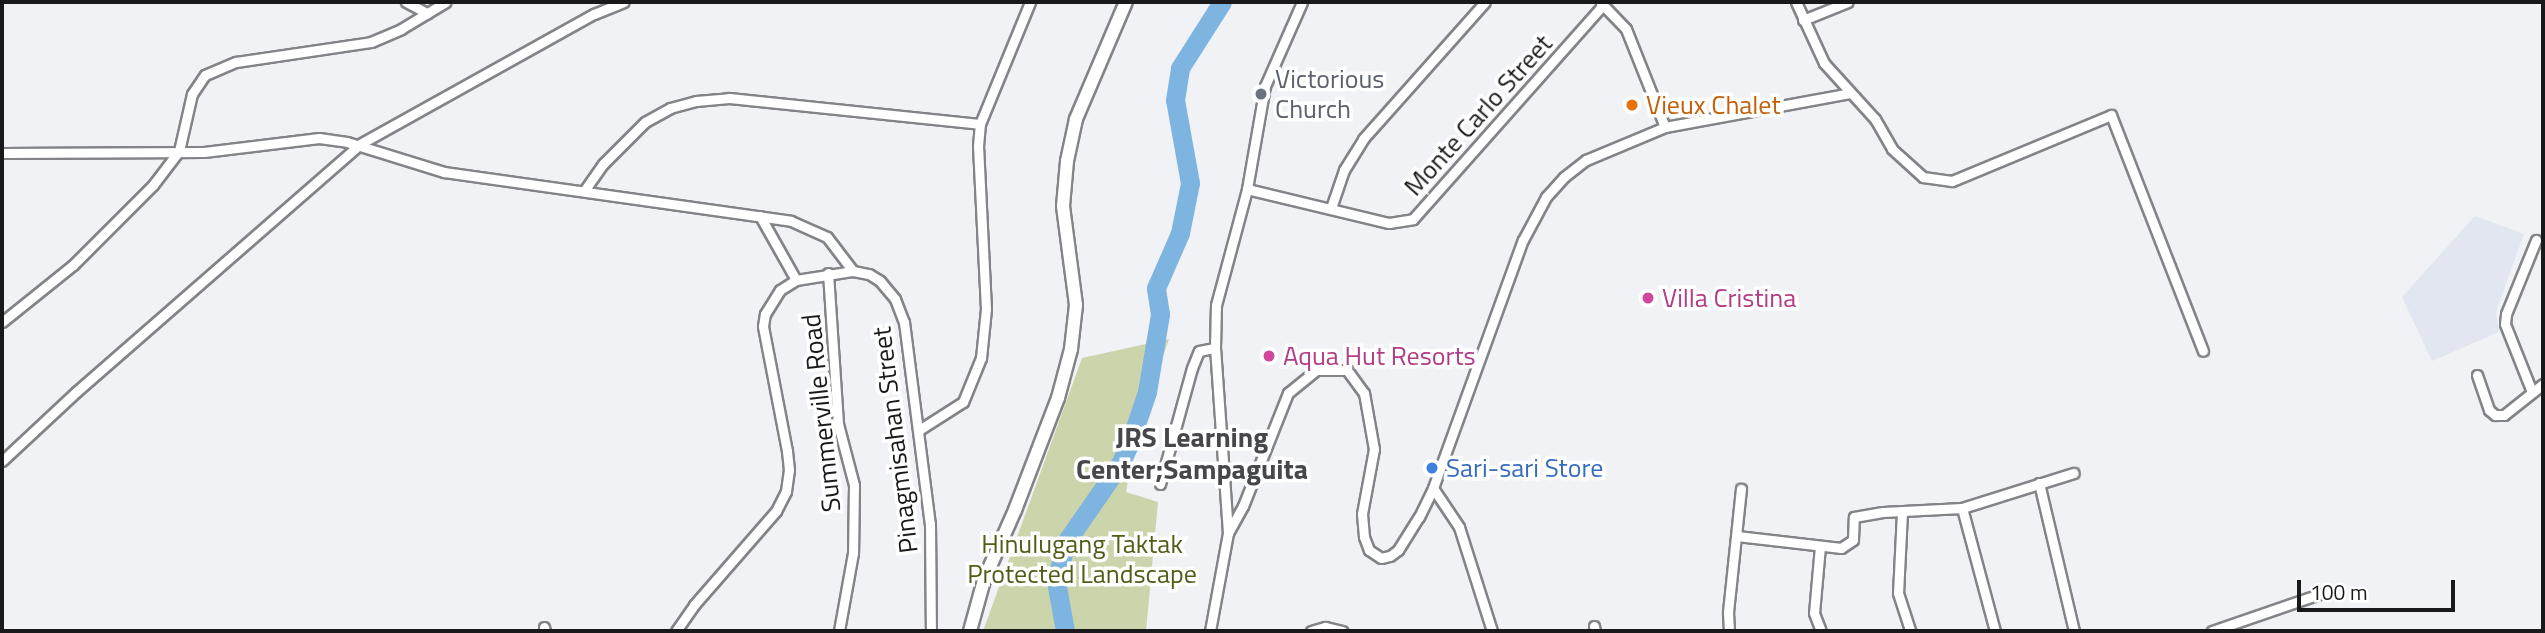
<!DOCTYPE html>
<style>
body{margin:0}
#map{position:relative;width:2545px;height:633px;overflow:hidden;background:#f0f2f6;font-family:"Titillium Web",sans-serif}
div>[style]{position:absolute}
.built>*{inset:0;background:#e2e6f1}
.green>*{inset:0;background:#ccd4ac}
.river>*{height:19px;margin:-9.5px;padding:0 9.5px;transform-origin:9.5px;border-radius:9.5px;background:#7eb4e0}
.roads{filter:drop-shadow(2px 0 #838488) drop-shadow(-2px 0 #838488) drop-shadow(0 2px #838488) drop-shadow(0 -2px #838488)}
.street>*{height:9px;margin:-4.5px;padding:0 4.5px;transform-origin:4.5px;border-radius:4.5px;background:#fff}
.secondary>*{height:12px;margin:-6px;padding:0 6px;transform-origin:6px;border-radius:6px;background:#fff}
.dots>*{width:19px;height:19px;translate:-50% -50%;box-sizing:border-box;border:4px solid #fff;border-radius:50%}
span{translate:-50% -50%;white-space:nowrap;text-align:center;line-height:1.15;-webkit-text-stroke:7px #fff;paint-order:stroke}
.worship-label{font-size:26px;color:#5b616d}
.left{translate:0 -50%;text-align:left}
.food-label{font-size:26px;color:#c56008}
.street-label{font-size:26px;color:#19191b}
.hotel-label{font-size:26px;color:#b23c85}
.shop-label{font-size:26px;color:#366cbe}
.park-label{font-size:26px;color:#535c16}
.neighbourhood-label{font-size:28px;color:#46474b;font-weight:700}
.frame{position:absolute;inset:0;border:4px solid #19191b;pointer-events:none}
.scale{position:absolute;left:2297px;top:580px;width:158px;height:32px;box-sizing:border-box;border:4px solid #19191b;border-top:0;padding-left:9px;font-size:21px;line-height:24px;white-space:nowrap;color:#19191b;-webkit-text-stroke:5px #fff;paint-order:stroke}
</style>
<div id="map">
<div class="built">
<i style="clip-path:polygon(2475px 216px,2524px 234px,2496px 312px,2499px 332px,2432px 361px,2402px 297px)"></i>
</div>
<div class="green">
<i style="clip-path:polygon(1169px 339px,1137px 430px,1126px 492px,1158px 502px,1146px 631px,983px 631px,1082px 358px)"></i>
</div>
<div class="river">
<i style="left:1065px;top:631px;width:51px;rotate:-100.2deg"></i>
<i style="left:1056px;top:581px;width:40px;rotate:-75.6deg"></i>
<i style="left:1066px;top:542px;width:95px;rotate:-55.3deg"></i>
<i style="left:1120px;top:464px;width:21px;rotate:-65deg"></i>
<i style="left:1129px;top:445px;width:56px;rotate:-71.2deg"></i>
<i style="left:1147px;top:392px;width:79px;rotate:-80.5deg"></i>
<i style="left:1160px;top:314px;width:26px;rotate:-99deg"></i>
<i style="left:1156px;top:288px;width:60px;rotate:-66.4deg"></i>
<i style="left:1180px;top:233px;width:51px;rotate:-78.7deg"></i>
<i style="left:1190px;top:183px;width:84px;rotate:-100.2deg"></i>
<i style="left:1175px;top:100px;width:32px;rotate:-81deg"></i>
<i style="left:1180px;top:68px;width:78px;rotate:-57.5deg"></i>
</div>
<div class="roads">
<div class="street">
<i style="left:406px;top:2px;width:24px;rotate:28deg"></i>
<i style="left:1796px;top:2px;width:67px;rotate:65.3deg"></i>
<i style="left:1824px;top:63px;width:76px;rotate:47.7deg"></i>
<i style="left:1875px;top:119px;width:34px;rotate:60deg"></i>
<i style="left:1892px;top:149px;width:42px;rotate:42.1deg"></i>
<i style="left:1923px;top:177px;width:29px;rotate:8deg"></i>
<i style="left:1952px;top:181px;width:172px;rotate:-22.5deg"></i>
<i style="left:2111px;top:115px;width:253px;rotate:68.7deg"></i>
<i style="left:1601px;top:3px;width:36px;rotate:46deg"></i>
<i style="left:1626px;top:29px;width:105px;rotate:68.3deg"></i>
<i style="left:1803px;top:20px;width:48px;rotate:-21.8deg"></i>
<i style="left:2px;top:153px;width:202px;rotate:-0.3deg"></i>
<i style="left:204px;top:152px;width:116px;rotate:-6.9deg"></i>
<i style="left:319px;top:138px;width:28px;rotate:8deg"></i>
<i style="left:347px;top:142px;width:102px;rotate:17.2deg"></i>
<i style="left:444px;top:172px;width:350px;rotate:8deg"></i>
<i style="left:791px;top:221px;width:39px;rotate:24deg"></i>
<i style="left:827px;top:237px;width:43px;rotate:52.6deg"></i>
<i style="left:1247px;top:189px;width:146px;rotate:13.5deg"></i>
<i style="left:1389px;top:223px;width:24px;rotate:-9deg"></i>
<i style="left:1413px;top:219px;width:286px;rotate:-48.4deg"></i>
<i style="left:584px;top:191px;width:33px;rotate:-55deg"></i>
<i style="left:603px;top:164px;width:59px;rotate:-45deg"></i>
<i style="left:645px;top:122px;width:29px;rotate:-29deg"></i>
<i style="left:670px;top:108px;width:27px;rotate:-15deg"></i>
<i style="left:696px;top:101px;width:33px;rotate:-5deg"></i>
<i style="left:729px;top:98px;width:252px;rotate:5.9deg"></i>
<i style="left:1331px;top:208px;width:40px;rotate:-71.1deg"></i>
<i style="left:1344px;top:170px;width:36px;rotate:-58deg"></i>
<i style="left:1363px;top:139px;width:183px;rotate:-48.3deg"></i>
<i style="left:760px;top:216px;width:73px;rotate:60.6deg"></i>
<i style="left:828px;top:273px;width:151px;rotate:86.2deg"></i>
<i style="left:838px;top:424px;width:63px;rotate:75.3deg"></i>
<i style="left:854px;top:485px;width:68px;rotate:90.8deg"></i>
<i style="left:853px;top:553px;width:79px;rotate:100.2deg"></i>
<i style="left:2px;top:322px;width:91px;rotate:-38.8deg"></i>
<i style="left:73px;top:265px;width:113px;rotate:-45deg"></i>
<i style="left:153px;top:185px;width:43px;rotate:-52.6deg"></i>
<i style="left:179px;top:151px;width:58px;rotate:-77.2deg"></i>
<i style="left:192px;top:94px;width:23px;rotate:-56deg"></i>
<i style="left:205px;top:75px;width:34px;rotate:-23deg"></i>
<i style="left:236px;top:62px;width:136px;rotate:-8.4deg"></i>
<i style="left:371px;top:42px;width:33px;rotate:-23deg"></i>
<i style="left:401px;top:29px;width:52px;rotate:-31deg"></i>
<i style="left:2477px;top:375px;width:37px;rotate:71deg"></i>
<i style="left:2489px;top:410px;width:8px;rotate:40deg"></i>
<i style="left:2495px;top:415px;width:9px"></i>
<i style="left:2504px;top:415px;width:50px;rotate:-38.5deg"></i>
<i style="left:2532px;top:392px;width:73px;rotate:-111.7deg"></i>
<i style="left:2505px;top:324px;width:10px;rotate:-84deg"></i>
<i style="left:2506px;top:314px;width:80px;rotate:-67.9deg"></i>
<i style="left:919px;top:430px;width:52px;rotate:-32.5deg"></i>
<i style="left:963px;top:402px;width:48px;rotate:-67.8deg"></i>
<i style="left:981px;top:358px;width:49px;rotate:-84.2deg"></i>
<i style="left:986px;top:309px;width:163px;rotate:-92.8deg"></i>
<i style="left:978px;top:146px;width:22px;rotate:-85deg"></i>
<i style="left:980px;top:124px;width:132px;rotate:-67.7deg"></i>
<i style="left:2px;top:461px;width:101px;rotate:-43deg"></i>
<i style="left:76px;top:392px;width:377px;rotate:-41.1deg"></i>
<i style="left:360px;top:144px;width:268px;rotate:-29.1deg"></i>
<i style="left:594px;top:14px;width:32px;rotate:-22deg"></i>
<i style="left:2039px;top:483px;width:152px;rotate:76.7deg"></i>
<i style="left:1160px;top:484px;width:120px;rotate:-74.6deg"></i>
<i style="left:1192px;top:368px;width:18px;rotate:-68deg"></i>
<i style="left:1199px;top:351px;width:16px;rotate:-11deg"></i>
<i style="left:1433px;top:488px;width:47px;rotate:56.3deg"></i>
<i style="left:1459px;top:527px;width:109px;rotate:72.4deg"></i>
<i style="left:1962px;top:508px;width:127px;rotate:75deg"></i>
<i style="left:1902px;top:512px;width:81px;rotate:92.8deg"></i>
<i style="left:1898px;top:593px;width:40px;rotate:72deg"></i>
<i style="left:1228px;top:533px;width:31px;rotate:-61deg"></i>
<i style="left:1243px;top:506px;width:122px;rotate:-68.3deg"></i>
<i style="left:1288px;top:393px;width:36px;rotate:-39deg"></i>
<i style="left:1316px;top:370px;width:31px"></i>
<i style="left:1347px;top:370px;width:29px;rotate:54deg"></i>
<i style="left:1364px;top:393px;width:57px;rotate:79.9deg"></i>
<i style="left:1374px;top:449px;width:66px;rotate:100.5deg"></i>
<i style="left:1362px;top:514px;width:23px;rotate:85deg"></i>
<i style="left:1364px;top:537px;width:14px;rotate:69deg"></i>
<i style="left:1369px;top:550px;width:14px;rotate:34deg"></i>
<i style="left:1381px;top:558px;width:9px;rotate:-13deg"></i>
<i style="left:1390px;top:556px;width:10px;rotate:-37deg"></i>
<i style="left:1398px;top:550px;width:39px;rotate:-58deg"></i>
<i style="left:1419px;top:517px;width:32px;rotate:-64deg"></i>
<i style="left:1433px;top:488px;width:264px;rotate:-70.1deg"></i>
<i style="left:1523px;top:240px;width:49px;rotate:-61.9deg"></i>
<i style="left:1546px;top:197px;width:27px;rotate:-48deg"></i>
<i style="left:1564px;top:177px;width:28px;rotate:-38deg"></i>
<i style="left:1586px;top:160px;width:86px;rotate:-22.7deg"></i>
<i style="left:1665px;top:127px;width:188px;rotate:-10.4deg"></i>
<i style="left:1737px;top:536px;width:105px;rotate:6.6deg"></i>
<i style="left:1841px;top:548px;width:14px;rotate:-34deg"></i>
<i style="left:1853px;top:540px;width:23px;rotate:-88deg"></i>
<i style="left:1854px;top:517px;width:29px;rotate:-10deg"></i>
<i style="left:1883px;top:512px;width:79px;rotate:-2.9deg"></i>
<i style="left:1962px;top:508px;width:117px;rotate:-17.4deg"></i>
<i style="left:1820px;top:546px;width:67px;rotate:95.1deg"></i>
<i style="left:1814px;top:613px;width:19px;rotate:69deg"></i>
<i style="left:1594px;top:626px;width:5px;rotate:79deg"></i>
<i style="left:544px;top:627px;width:4px;rotate:76deg"></i>
<i style="left:676px;top:631px;width:32px;rotate:-55deg"></i>
<i style="left:694px;top:605px;width:125px;rotate:-48.9deg"></i>
<i style="left:776px;top:511px;width:22px;rotate:-63deg"></i>
<i style="left:786px;top:491px;width:21px;rotate:-82deg"></i>
<i style="left:789px;top:470px;width:19px;rotate:-96deg"></i>
<i style="left:787px;top:451px;width:127px;rotate:-100.9deg"></i>
<i style="left:763px;top:326px;width:12px;rotate:-81deg"></i>
<i style="left:765px;top:314px;width:28px;rotate:-58deg"></i>
<i style="left:780px;top:290px;width:19px;rotate:-32deg"></i>
<i style="left:796px;top:280px;width:58px;rotate:-9deg"></i>
<i style="left:853px;top:271px;width:16px;rotate:11deg"></i>
<i style="left:869px;top:274px;width:13px;rotate:32deg"></i>
<i style="left:880px;top:281px;width:23px;rotate:50deg"></i>
<i style="left:895px;top:299px;width:25px;rotate:69deg"></i>
<i style="left:904px;top:322px;width:204px;rotate:82.7deg"></i>
<i style="left:930px;top:524px;width:107px;rotate:89.5deg"></i>
<i style="left:1210px;top:631px;width:100px;rotate:-79.6deg"></i>
<i style="left:1228px;top:533px;width:185px;rotate:-94deg"></i>
<i style="left:1215px;top:348px;width:43px;rotate:-88.7deg"></i>
<i style="left:1216px;top:305px;width:120px;rotate:-75deg"></i>
<i style="left:1247px;top:189px;width:105px;rotate:-80.1deg"></i>
<i style="left:1265px;top:86px;width:92px;rotate:-66.2deg"></i>
<i style="left:1311px;top:631px;width:15px;rotate:-16deg"></i>
<i style="left:1325px;top:627px;width:18px;rotate:13deg"></i>
<i style="left:1729px;top:631px;width:19px;rotate:-93deg"></i>
<i style="left:1728px;top:612px;width:124px;rotate:-84deg"></i>
<i style="left:2212px;top:631px;width:120px;rotate:-19deg"></i>
</div>
<div class="secondary">
<i style="left:970px;top:631px;width:53px;rotate:-74.6deg"></i>
<i style="left:984px;top:580px;width:77px;rotate:-66.1deg"></i>
<i style="left:1015px;top:510px;width:120px;rotate:-69deg"></i>
<i style="left:1058px;top:398px;width:51px;rotate:-75.1deg"></i>
<i style="left:1071px;top:349px;width:44px;rotate:-83.5deg"></i>
<i style="left:1076px;top:305px;width:100px;rotate:-97.5deg"></i>
<i style="left:1063px;top:206px;width:45px;rotate:-84.9deg"></i>
<i style="left:1067px;top:161px;width:43px;rotate:-77.9deg"></i>
<i style="left:1076px;top:119px;width:127px;rotate:-66.9deg"></i>
</div>
</div>
<div class="dots">
<i style="left:1261px;top:94px;background:#6b7280"></i>
<i style="left:1632px;top:105px;background:#e8710a"></i>
<i style="left:1648px;top:298px;background:#d1479c"></i>
<i style="left:1269px;top:356px;background:#d1479c"></i>
<i style="left:1432px;top:468px;background:#3f7fe0"></i>
</div>
<div class="worship-label">
<span class="left" style="left:1275px;top:94px">Victorious<br>Church</span>
</div>
<div class="food-label">
<span class="left" style="left:1646px;top:105px">Vieux Chalet</span>
</div>
<div class="street-label">
<span style="left:1478px;top:115px;rotate:-48deg">Monte Carlo Street</span>
<span style="left:821px;top:413px;rotate:-96deg">Summerville Road</span>
<span style="left:895px;top:440px;rotate:-97deg">Pinagmisahan Street</span>
</div>
<div class="hotel-label">
<span class="left" style="left:1662px;top:298px">Villa Cristina</span>
<span class="left" style="left:1283px;top:356px">Aqua Hut Resorts</span>
</div>
<div class="shop-label">
<span class="left" style="left:1446px;top:468px">Sari-sari Store</span>
</div>
<div class="park-label">
<span style="left:1082px;top:559px">Hinulugang Taktak<br>Protected Landscape</span>
</div>
<div class="neighbourhood-label">
<span style="left:1192px;top:453px">JRS Learning<br>Center;Sampaguita</span>
</div>
<div class="frame"></div>
<div class="scale">100 m</div>
</div>
